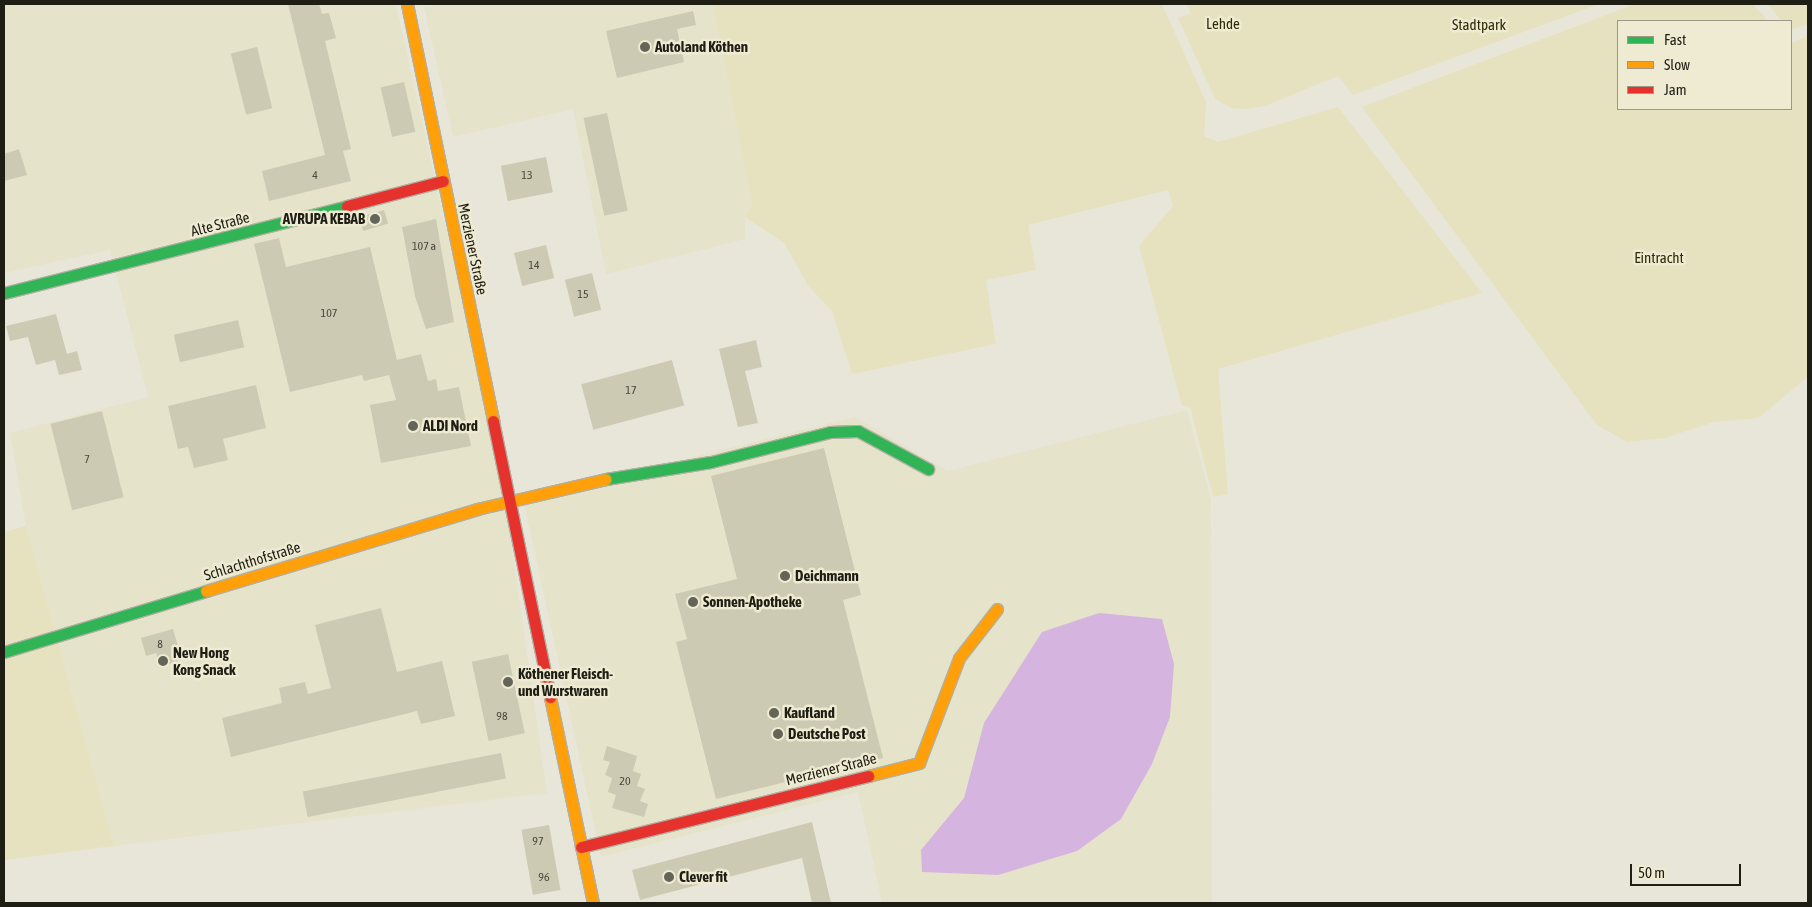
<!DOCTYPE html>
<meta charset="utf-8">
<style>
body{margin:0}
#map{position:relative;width:1812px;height:907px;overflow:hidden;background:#e8e6d8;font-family:"Asap Condensed",sans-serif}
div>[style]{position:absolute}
.built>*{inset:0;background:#e6e3cb}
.green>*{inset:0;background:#e6e2c0}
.water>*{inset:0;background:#d5b4e0}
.building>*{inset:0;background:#cdcab4;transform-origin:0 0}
.roads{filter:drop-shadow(1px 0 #b1b0a5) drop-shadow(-1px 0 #b1b0a5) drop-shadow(0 1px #b1b0a5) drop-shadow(0 -1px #b1b0a5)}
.fast>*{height:11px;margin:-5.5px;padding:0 5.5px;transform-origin:5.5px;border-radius:5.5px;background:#30b455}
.slow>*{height:11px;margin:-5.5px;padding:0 5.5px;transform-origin:5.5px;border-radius:5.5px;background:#ff9f0a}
.jam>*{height:11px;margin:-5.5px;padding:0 5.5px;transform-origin:5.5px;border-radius:5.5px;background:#e5322d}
.dots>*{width:14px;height:14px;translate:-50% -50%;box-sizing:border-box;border:2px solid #eeebd2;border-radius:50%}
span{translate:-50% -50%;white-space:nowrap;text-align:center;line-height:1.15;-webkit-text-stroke:5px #eeebd2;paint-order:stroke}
.number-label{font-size:12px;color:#4a493d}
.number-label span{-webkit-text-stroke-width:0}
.park-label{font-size:15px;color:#312c06}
.poi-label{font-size:15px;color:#1f1e15;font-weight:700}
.left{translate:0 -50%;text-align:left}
.right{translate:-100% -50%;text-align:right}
.street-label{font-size:15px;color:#1f1e15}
.frame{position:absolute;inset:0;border:5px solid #1f1e15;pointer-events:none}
.legend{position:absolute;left:1617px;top:20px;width:175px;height:90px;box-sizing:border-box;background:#eeebd2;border:1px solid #9b9986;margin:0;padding:6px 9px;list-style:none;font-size:15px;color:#1f1e15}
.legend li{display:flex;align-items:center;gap:10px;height:25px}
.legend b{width:25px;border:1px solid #9b9986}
.scale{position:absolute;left:1630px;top:864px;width:111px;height:22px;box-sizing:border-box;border:2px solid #1f1e15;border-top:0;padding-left:6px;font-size:15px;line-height:18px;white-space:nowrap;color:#1f1e15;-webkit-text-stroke:4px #eeebd2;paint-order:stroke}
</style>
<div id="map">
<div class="built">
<i style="clip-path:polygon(4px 4px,396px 4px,503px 486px,547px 793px,114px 846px,26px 526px,10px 433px,148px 397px,110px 250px,4px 273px)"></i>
<i style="clip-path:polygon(440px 4px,713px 4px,752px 204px,745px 217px,745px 239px,606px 274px,573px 109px,453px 137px,424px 7px)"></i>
<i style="clip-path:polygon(1187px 410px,1211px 499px,1212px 903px,882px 903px,858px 792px,601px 857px,523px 499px,855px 417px,948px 471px)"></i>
</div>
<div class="green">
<i style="clip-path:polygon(713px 4px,1162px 4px,1206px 102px,1204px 136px,1218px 142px,1338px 107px,1482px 293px,1218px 369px,1228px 494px,1213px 497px,1190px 407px,1182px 406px,1139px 246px,1173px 206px,1168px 190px,1028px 225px,1036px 270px,986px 280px,996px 344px,852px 374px,832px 311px,809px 287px,784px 243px,745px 217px,752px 204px)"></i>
<i style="clip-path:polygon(1186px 4px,1599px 4px,1353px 95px,1338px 76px,1265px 106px,1247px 109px,1231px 108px,1215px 99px,1178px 18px,1191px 13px)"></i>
<i style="clip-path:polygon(1635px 4px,1753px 4px,1768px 21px,1618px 21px,1618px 109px,1791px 109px,1791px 43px,1808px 36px,1808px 377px,1758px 418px,1714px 422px,1665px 438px,1627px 442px,1597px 425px,1362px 107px)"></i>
<i style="clip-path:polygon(1767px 4px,1808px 4px,1808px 25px,1791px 29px,1791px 21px,1782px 21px)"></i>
<i style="clip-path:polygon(26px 526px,114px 846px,4px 860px,4px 532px)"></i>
</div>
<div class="water">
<i style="clip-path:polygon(1099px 613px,1162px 619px,1174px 664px,1170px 717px,1152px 764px,1121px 819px,1077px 851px,998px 875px,922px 872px,921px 850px,964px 798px,984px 723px,1042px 632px)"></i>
</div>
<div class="building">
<i style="clip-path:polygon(288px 4px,319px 4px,322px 14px,329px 13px,336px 38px,325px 41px,351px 149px,343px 151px,351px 181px,269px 201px,262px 171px,325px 155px)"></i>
<i style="clip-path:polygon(693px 11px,696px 25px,677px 29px,684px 62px,617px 78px,606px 31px)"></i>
<i style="left:257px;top:47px;width:63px;height:27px;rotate:76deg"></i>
<i style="left:404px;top:82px;width:51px;height:24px;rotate:77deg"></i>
<i style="left:607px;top:113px;width:100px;height:24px;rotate:78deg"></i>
<i style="clip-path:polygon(19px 149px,27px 175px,4px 181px,4px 154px)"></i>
<i style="left:546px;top:157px;width:36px;height:46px;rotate:79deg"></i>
<i style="left:384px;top:210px;width:14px;height:26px;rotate:73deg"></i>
<i style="clip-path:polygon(436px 219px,454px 322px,426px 329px,415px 296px,402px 227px)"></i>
<i style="clip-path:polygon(279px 238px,286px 267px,370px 247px,397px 360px,421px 354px,428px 381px,436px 379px,438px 391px,459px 387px,471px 446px,381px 463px,370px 405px,396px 400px,389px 375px,364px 381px,362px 375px,290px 392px,254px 244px)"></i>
<i style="left:546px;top:245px;width:34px;height:33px;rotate:76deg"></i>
<i style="left:592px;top:273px;width:38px;height:28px;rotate:76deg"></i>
<i style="clip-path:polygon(56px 314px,67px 354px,77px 351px,82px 370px,59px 375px,55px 360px,36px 365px,28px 337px,10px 341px,6px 326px)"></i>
<i style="left:238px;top:320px;width:28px;height:66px;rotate:77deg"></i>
<i style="clip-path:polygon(756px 340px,762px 367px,745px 371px,758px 423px,738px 427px,719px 349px)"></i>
<i style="left:672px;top:360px;width:47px;height:94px;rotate:75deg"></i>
<i style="clip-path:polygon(256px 385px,266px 428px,223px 439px,228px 460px,194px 468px,188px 447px,178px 449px,168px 406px)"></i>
<i style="left:102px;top:411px;width:89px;height:53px;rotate:76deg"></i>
<i style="clip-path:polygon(824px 448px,861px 595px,843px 600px,883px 758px,716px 799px,676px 642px,687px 639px,675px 594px,737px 579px,711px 476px)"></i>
<i style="clip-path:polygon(381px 608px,397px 672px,442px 661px,455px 716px,421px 724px,417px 711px,231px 757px,222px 718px,282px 703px,279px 688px,305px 682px,308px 694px,331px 688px,315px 625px)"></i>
<i style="clip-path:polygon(173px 629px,182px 660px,160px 667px,156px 653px,146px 656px,141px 638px)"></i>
<i style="left:508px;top:654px;width:81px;height:37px;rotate:78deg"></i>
<i style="clip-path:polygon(607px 746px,637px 756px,633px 771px,641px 774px,637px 786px,645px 789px,640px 801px,648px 804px,644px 817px,612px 808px,616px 795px,608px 792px,612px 778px,605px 775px,610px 762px,603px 760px)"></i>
<i style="left:501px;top:753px;width:26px;height:202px;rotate:79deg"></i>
<i style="clip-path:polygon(812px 822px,831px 903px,812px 903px,802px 858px,640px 900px,632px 870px)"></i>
<i style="left:549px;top:825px;width:66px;height:28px;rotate:80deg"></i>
</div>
<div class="roads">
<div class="fast">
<i style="left:4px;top:293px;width:354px;rotate:-14.2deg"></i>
<i style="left:606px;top:479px;width:106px;rotate:-9.2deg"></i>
<i style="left:711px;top:462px;width:123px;rotate:-14.1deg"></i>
<i style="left:830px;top:432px;width:28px;rotate:-2deg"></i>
<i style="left:858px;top:431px;width:80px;rotate:28.5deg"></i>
<i style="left:4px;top:652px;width:211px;rotate:-16.8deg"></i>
</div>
<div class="slow">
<i style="left:407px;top:4px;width:426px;rotate:78.3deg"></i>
<i style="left:206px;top:591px;width:283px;rotate:-16.8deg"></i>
<i style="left:477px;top:509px;width:132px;rotate:-13.1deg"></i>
<i style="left:550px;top:697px;width:210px;rotate:78.2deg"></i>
<i style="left:868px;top:776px;width:53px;rotate:-14.3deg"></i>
<i style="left:919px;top:763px;width:112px;rotate:-69.1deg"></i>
<i style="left:959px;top:658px;width:62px;rotate:-52.2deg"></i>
</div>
<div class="jam">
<i style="left:347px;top:206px;width:99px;rotate:-14.6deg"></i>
<i style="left:493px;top:421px;width:282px;rotate:78.3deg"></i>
<i style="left:581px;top:847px;width:296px;rotate:-13.9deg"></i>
</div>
</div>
<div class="dots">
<i style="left:645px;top:47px;background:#656459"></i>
<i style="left:375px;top:219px;background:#656459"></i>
<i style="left:413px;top:426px;background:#656459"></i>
<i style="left:785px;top:576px;background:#656459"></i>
<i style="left:693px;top:602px;background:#656459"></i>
<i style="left:163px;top:661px;background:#656459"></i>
<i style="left:508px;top:682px;background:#656459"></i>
<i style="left:774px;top:713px;background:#656459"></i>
<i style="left:778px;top:734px;background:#656459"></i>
<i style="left:669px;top:877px;background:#656459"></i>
</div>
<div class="number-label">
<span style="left:315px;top:176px">4</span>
<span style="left:527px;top:176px">13</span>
<span style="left:424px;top:247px">107 a</span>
<span style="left:534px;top:266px">14</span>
<span style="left:583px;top:295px">15</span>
<span style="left:329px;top:314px">107</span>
<span style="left:631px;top:391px">17</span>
<span style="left:87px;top:460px">7</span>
<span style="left:160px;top:645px">8</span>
<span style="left:502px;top:717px">98</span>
<span style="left:625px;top:782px">20</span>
<span style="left:538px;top:842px">97</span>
<span style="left:544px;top:878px">96</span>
</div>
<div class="park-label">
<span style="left:1223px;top:24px">Lehde</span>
<span style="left:1479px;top:25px">Stadtpark</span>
<span style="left:1659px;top:258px">Eintracht</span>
</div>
<div class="poi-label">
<span class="left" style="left:655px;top:47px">Autoland Köthen</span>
<span class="right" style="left:365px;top:219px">AVRUPA KEBAB</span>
<span class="left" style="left:423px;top:426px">ALDI Nord</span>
<span class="left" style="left:795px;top:576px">Deichmann</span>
<span class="left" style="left:703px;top:602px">Sonnen-Apotheke</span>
<span class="left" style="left:173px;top:661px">New Hong<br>Kong Snack</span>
<span class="left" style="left:518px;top:682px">Köthener Fleisch-<br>und Wurstwaren</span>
<span class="left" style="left:784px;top:713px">Kaufland</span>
<span class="left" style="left:788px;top:734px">Deutsche Post</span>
<span class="left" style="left:679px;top:877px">Clever fit</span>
</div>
<div class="street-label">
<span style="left:220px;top:224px;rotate:-14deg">Alte Straße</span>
<span style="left:473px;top:249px;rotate:78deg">Merziener Straße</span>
<span style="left:252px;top:561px;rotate:-17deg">Schlachthofstraße</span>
<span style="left:831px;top:769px;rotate:-14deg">Merziener Straße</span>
</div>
<div class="frame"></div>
<ul class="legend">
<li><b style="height:6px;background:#30b455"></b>Fast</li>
<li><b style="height:6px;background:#ff9f0a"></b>Slow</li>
<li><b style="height:6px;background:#e5322d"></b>Jam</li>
</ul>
<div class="scale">50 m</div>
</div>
